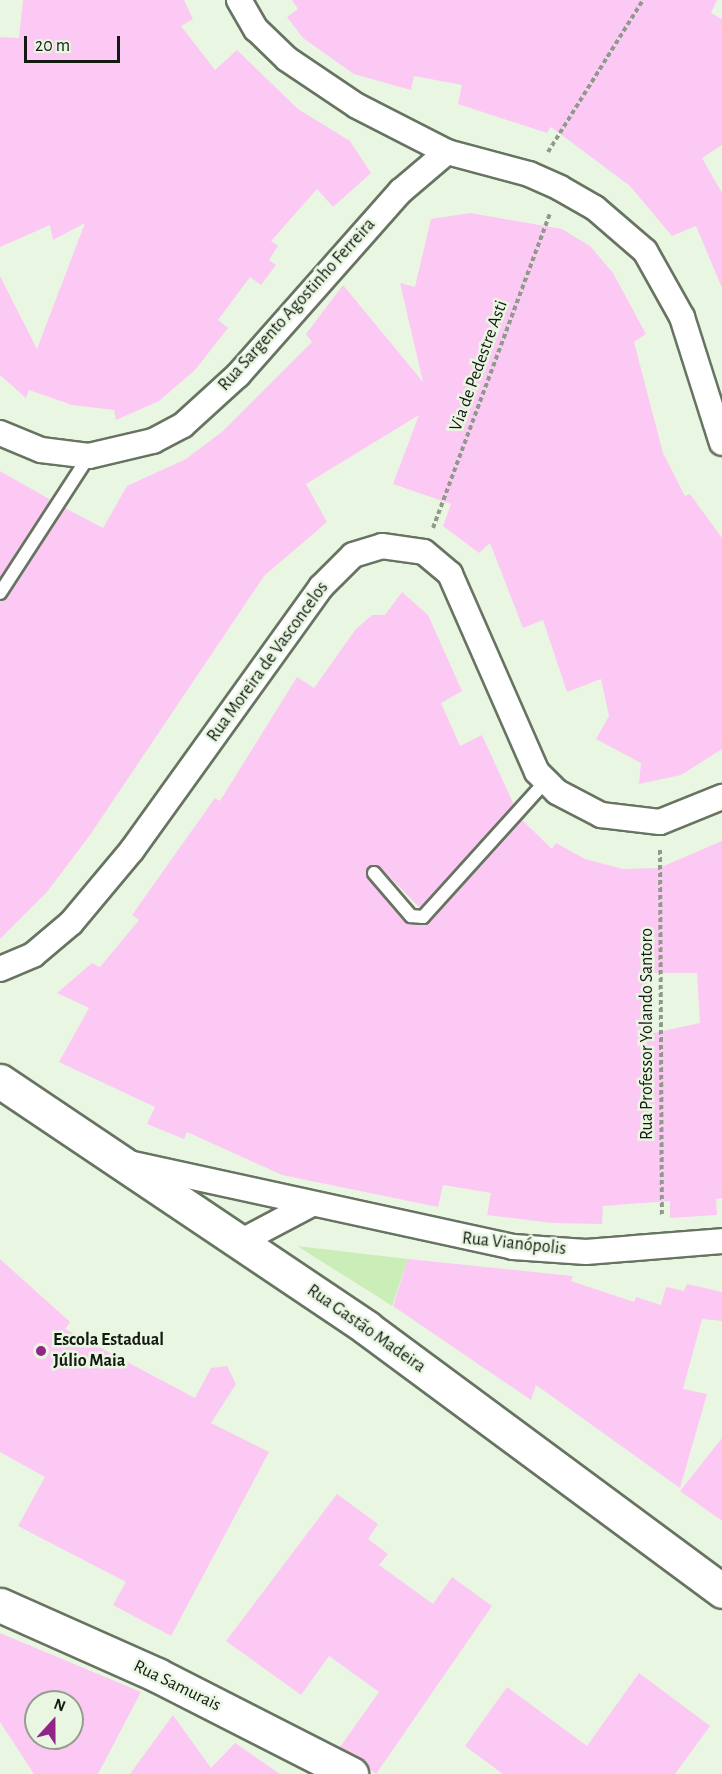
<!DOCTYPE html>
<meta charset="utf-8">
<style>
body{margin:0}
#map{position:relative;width:722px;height:1774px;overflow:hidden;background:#e9f7e2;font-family:"Alegreya Sans",sans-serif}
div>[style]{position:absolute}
.green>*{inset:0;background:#cbeeb8}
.building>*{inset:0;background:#fcc9f4}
.path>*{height:4px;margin-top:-2px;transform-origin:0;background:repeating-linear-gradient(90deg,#909a8b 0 4.5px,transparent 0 7.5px)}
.roads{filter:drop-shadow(2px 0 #687462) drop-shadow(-2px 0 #687462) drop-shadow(0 2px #687462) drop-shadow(0 -2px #687462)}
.lane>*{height:12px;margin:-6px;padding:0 6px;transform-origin:6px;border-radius:6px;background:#fff}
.street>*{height:24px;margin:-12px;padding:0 12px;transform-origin:12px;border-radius:12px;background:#fff}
.secondary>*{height:33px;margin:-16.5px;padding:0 16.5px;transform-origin:16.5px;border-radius:16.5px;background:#fff}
.dots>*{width:16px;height:16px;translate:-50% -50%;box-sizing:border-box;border:3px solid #e9f7e2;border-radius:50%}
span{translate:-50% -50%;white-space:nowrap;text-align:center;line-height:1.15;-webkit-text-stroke:5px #e9f7e2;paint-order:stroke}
.street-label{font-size:18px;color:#141912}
.poi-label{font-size:18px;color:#141912;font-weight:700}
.left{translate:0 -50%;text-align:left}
.north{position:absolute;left:24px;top:1690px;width:60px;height:60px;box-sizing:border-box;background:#e9f7e2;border:2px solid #949e8f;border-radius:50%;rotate:21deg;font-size:16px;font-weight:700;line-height:24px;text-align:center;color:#141912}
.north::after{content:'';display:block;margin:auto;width:21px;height:27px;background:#912588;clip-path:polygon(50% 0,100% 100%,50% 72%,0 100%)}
.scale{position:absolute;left:24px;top:36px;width:96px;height:27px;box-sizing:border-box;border:3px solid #141912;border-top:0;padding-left:8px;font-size:18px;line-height:21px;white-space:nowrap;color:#141912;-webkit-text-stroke:4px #e9f7e2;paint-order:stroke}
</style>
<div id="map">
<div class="green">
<i style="clip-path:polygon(297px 1246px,408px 1259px,392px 1306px,383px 1300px)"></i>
</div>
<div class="building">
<i style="clip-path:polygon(23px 0,184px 0,193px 19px,181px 26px,215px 70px,237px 50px,298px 109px,350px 141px,371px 173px,333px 207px,317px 189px,271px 241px,278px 246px,269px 260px,276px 265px,261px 285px,250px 277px,218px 320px,228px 328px,195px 370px,159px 401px,116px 420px,114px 410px,72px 405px,29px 390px,26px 398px,0 375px,0 276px,37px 349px,85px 223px,53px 240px,50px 225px,0 247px,0 37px,19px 38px)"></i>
<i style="clip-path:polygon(292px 0,717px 0,711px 13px,722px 19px,722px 145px,702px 158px,722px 193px,722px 288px,696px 226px,672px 236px,630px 186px,551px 127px,547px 133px,458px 104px,462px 85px,414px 76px,411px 90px,354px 74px,303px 38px,287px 17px,298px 9px)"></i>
<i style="clip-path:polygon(470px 213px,562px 229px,590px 246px,613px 273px,646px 334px,634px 342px,663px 453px,685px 496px,690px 494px,722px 538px,722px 749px,681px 775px,639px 784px,641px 763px,596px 739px,609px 716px,601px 679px,567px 692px,543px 620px,523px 628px,490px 543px,479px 553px,443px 526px,451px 504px,393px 484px,419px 415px,306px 484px,327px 522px,264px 576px,90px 835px,47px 892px,0 939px,0 601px,65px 508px,103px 528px,127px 486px,186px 459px,223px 431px,312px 342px,306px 334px,343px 285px,423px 382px,400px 283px,415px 287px,431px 219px)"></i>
<i style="clip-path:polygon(0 471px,51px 500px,0 578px)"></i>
<i style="clip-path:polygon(evenodd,402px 592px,428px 615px,462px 691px,441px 703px,460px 746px,482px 735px,514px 805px,420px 908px,380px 867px,368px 867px,368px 878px,405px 922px,429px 923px,522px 820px,552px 849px,556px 843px,585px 859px,623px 869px,659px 868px,722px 841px,722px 1198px,716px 1199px,717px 1215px,670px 1218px,670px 1201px,603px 1206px,602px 1224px,552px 1223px,487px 1215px,491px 1193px,443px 1185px,438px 1207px,282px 1175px,187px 1132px,184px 1139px,147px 1124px,155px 1107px,59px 1062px,89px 1008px,57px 993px,92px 963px,100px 967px,139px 920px,132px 915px,215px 798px,220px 801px,297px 677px,314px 688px,356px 629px,372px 615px,385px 615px,402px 592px,648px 973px,697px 973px,700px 1023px,649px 1034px,648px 973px)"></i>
<i style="clip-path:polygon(0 1259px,70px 1322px,65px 1329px,195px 1398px,211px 1368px,227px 1366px,236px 1384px,211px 1423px,269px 1452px,171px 1636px,113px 1605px,126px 1582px,18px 1526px,45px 1477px,0 1452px)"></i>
<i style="clip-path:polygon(408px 1259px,573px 1276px,571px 1281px,634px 1302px,636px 1297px,661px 1305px,666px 1287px,684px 1291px,687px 1284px,722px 1292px,722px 1321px,702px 1319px,683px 1389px,707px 1394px,680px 1488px,536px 1385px,531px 1400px,393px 1306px)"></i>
<i style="clip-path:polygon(722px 1438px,722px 1521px,680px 1491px)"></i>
<i style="clip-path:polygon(337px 1494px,378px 1524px,368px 1539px,388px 1554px,379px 1565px,433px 1604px,452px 1577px,492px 1606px,376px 1774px,340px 1747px,379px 1692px,329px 1656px,301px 1695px,226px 1641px)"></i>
<i style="clip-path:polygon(evenodd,0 1633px,141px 1692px,98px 1774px,34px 1774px,0 1722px,0 1633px,36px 1702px,72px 1702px,72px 1738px,36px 1738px,36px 1702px)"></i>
<i style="clip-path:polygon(639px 1673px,710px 1726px,675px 1774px,503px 1774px,465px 1746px,507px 1687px,587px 1746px)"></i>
<i style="clip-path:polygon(173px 1715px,211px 1768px,235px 1743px,280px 1774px,130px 1774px)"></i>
</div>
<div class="path">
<i style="left:548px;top:152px;width:179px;rotate:-58deg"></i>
<i style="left:433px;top:528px;width:335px;rotate:-69.6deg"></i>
<i style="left:660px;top:850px;width:367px;rotate:89.7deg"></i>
</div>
<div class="roads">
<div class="lane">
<i style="left:0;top:593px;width:163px;rotate:-57deg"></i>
<i style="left:374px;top:873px;width:57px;rotate:49.3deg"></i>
<i style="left:411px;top:916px;width:12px;rotate:5deg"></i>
<i style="left:423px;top:917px;width:183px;rotate:-47.9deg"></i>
</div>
<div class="street">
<i style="left:239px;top:0;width:34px;rotate:60deg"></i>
<i style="left:256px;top:29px;width:43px;rotate:44.1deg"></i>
<i style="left:287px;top:59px;width:84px;rotate:33.9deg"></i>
<i style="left:357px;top:106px;width:101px;rotate:27.1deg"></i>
<i style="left:447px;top:152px;width:85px;rotate:15deg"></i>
<i style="left:529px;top:174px;width:34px;rotate:24deg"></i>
<i style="left:560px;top:188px;width:40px;rotate:29.7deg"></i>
<i style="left:595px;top:208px;width:66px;rotate:40.7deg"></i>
<i style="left:645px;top:251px;width:76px;rotate:60.7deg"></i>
<i style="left:682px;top:317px;width:132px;rotate:72.4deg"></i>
<i style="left:0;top:433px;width:44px;rotate:22.5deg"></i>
<i style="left:41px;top:450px;width:48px;rotate:7.1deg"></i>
<i style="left:89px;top:456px;width:66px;rotate:-13.2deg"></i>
<i style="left:153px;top:441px;width:34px;rotate:-28deg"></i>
<i style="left:183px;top:425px;width:74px;rotate:-42.3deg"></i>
<i style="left:238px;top:375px;width:246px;rotate:-48.5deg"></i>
<i style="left:401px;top:191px;width:60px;rotate:-40.3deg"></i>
<i style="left:0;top:969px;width:36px;rotate:-23deg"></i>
<i style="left:33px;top:955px;width:50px;rotate:-40.1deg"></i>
<i style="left:71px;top:923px;width:95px;rotate:-50.1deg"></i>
<i style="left:132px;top:850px;width:324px;rotate:-54.3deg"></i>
<i style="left:321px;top:587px;width:45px;rotate:-45deg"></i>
<i style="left:353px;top:555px;width:30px;rotate:-17deg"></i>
<i style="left:382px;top:546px;width:42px;rotate:8.1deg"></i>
<i style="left:424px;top:552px;width:34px;rotate:40deg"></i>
<i style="left:450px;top:574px;width:216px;rotate:66.3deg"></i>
<i style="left:537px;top:772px;width:28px;rotate:45deg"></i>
<i style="left:557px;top:792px;width:50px;rotate:27.6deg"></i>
<i style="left:601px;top:815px;width:59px;rotate:6.8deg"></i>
<i style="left:660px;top:822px;width:67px;rotate:-22deg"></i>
<i style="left:133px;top:1164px;width:389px;rotate:12.3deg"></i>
<i style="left:513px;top:1247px;width:73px;rotate:3.9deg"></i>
<i style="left:586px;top:1252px;width:136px;rotate:-4.6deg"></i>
<i style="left:238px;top:1243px;width:81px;rotate:-27.8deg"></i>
</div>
<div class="secondary">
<i style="left:0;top:1081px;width:442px;rotate:33.9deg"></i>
<i style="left:367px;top:1328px;width:442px;rotate:36.5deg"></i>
<i style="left:0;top:1605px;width:172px;rotate:24deg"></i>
<i style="left:157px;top:1675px;width:218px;rotate:27deg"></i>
</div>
</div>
<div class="dots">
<i style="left:41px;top:1351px;background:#912588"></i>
</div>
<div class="street-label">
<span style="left:297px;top:305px;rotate:-48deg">Rua Sargento Agostinho Ferreira</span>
<span style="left:479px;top:366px;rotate:-70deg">Via de Pedestre Asti</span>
<span style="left:268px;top:662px;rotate:-54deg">Rua Moreira de Vasconcelos</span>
<span style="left:647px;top:1034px;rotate:-90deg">Rua Professor Yolando Santoro</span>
<span style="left:514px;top:1244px;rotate:6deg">Rua Vianópolis</span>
<span style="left:366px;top:1329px;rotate:35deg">Rua Gastão Madeira</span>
<span style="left:177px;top:1686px;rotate:26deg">Rua Samurais</span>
</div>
<div class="poi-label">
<span class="left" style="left:53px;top:1351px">Escola Estadual<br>Júlio Maia</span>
</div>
<div class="north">N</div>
<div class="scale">20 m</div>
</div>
